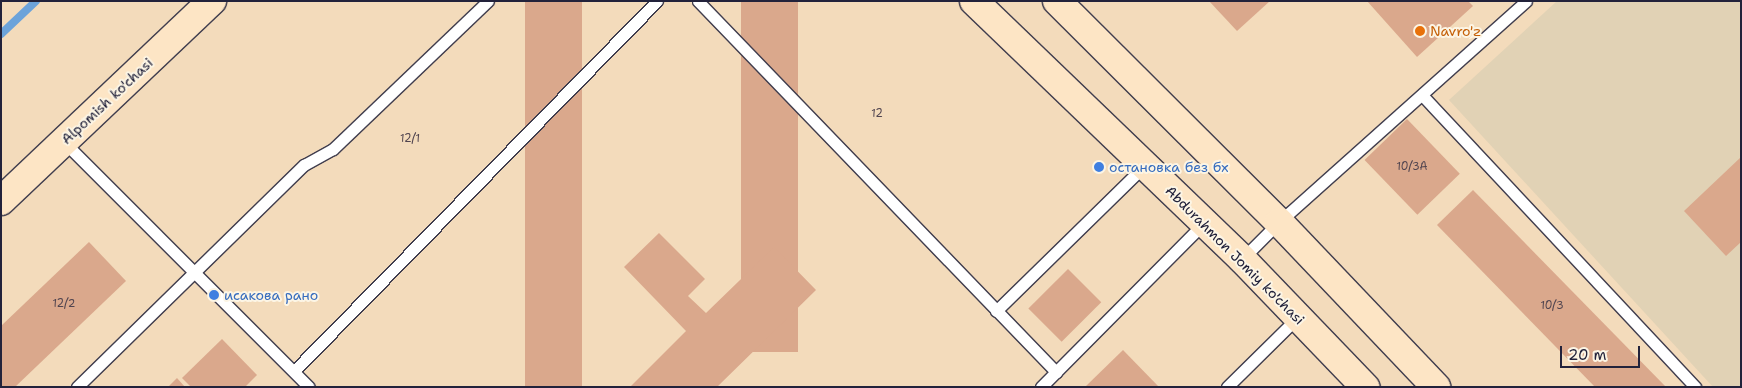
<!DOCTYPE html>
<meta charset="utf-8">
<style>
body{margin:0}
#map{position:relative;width:1742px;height:388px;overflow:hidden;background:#f3dbbb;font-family:"Shantell Sans",sans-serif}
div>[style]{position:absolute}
.built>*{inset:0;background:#e1d2b5}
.stream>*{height:8px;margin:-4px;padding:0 4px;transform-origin:4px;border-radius:4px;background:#6ca3da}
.building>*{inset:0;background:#daa88c;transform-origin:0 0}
.roads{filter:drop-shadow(1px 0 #413e4e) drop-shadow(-1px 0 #413e4e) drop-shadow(0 1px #413e4e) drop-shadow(0 -1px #413e4e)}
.lane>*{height:11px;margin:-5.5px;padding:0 5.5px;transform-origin:5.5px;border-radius:5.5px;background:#fff}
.secondary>*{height:28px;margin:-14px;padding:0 14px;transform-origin:14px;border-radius:14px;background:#fde5c5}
.dots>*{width:14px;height:14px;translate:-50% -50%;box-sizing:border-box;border:2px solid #fcf5e5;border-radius:50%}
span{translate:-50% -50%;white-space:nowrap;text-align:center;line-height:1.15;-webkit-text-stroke:4px #fcf5e5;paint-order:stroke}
.number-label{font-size:11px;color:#50444f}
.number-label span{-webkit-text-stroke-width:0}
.food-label{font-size:14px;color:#c56008}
.left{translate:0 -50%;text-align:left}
.street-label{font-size:14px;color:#22223b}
.shop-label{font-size:14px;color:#366cbe}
.frame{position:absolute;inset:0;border:2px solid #22223b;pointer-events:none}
.scale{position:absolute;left:1560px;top:346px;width:80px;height:22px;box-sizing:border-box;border:2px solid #22223b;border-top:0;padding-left:6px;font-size:15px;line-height:18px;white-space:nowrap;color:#22223b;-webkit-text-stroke:4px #fcf5e5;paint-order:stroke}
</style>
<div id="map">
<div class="built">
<i style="clip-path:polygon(1557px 1px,1741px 1px,1741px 387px,1713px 387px,1449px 100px)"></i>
</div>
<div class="stream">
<i style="left:1px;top:34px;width:48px;rotate:-43.3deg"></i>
</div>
<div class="building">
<i style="left:525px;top:1px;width:57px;height:397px"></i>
<i style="left:741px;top:1px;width:57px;height:351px"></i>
<i style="clip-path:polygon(1209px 1px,1270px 1px,1237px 31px)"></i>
<i style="clip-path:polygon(1367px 1px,1468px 1px,1473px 6px,1417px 57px)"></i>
<i style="left:1407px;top:119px;width:76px;height:59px;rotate:46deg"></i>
<i style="clip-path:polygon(1741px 157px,1741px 242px,1726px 256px,1684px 211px)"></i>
<i style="clip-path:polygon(1473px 190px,1666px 387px,1595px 387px,1437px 225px)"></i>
<i style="clip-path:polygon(659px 233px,705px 279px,688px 296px,706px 313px,774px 247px,816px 290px,717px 387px,630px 387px,686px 331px,624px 267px)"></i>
<i style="clip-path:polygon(89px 242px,126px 281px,15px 387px,1px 387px,1px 326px)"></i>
<i style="left:1068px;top:269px;width:47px;height:56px;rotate:45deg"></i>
<i style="clip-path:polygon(222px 339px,257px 375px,245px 387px,191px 387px,182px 378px)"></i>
<i style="clip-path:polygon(1123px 350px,1159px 387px,1085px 387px)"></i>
<i style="clip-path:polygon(177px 378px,185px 387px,168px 387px)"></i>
</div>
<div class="roads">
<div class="lane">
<i style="left:698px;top:1px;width:516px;rotate:46.02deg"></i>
<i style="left:1422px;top:95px;width:400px;rotate:46.9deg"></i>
<i style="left:64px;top:142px;width:346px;rotate:45deg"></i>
<i style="left:1242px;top:259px;width:52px;rotate:-45deg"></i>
<i style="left:1279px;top:222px;width:331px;rotate:-41.8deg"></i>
<i style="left:996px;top:311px;width:209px;rotate:-44.4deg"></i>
<i style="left:294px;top:371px;width:518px;rotate:-45.55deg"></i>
<i style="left:77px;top:387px;width:318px;rotate:-44.4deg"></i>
<i style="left:304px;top:165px;width:33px;rotate:-29deg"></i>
<i style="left:333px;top:149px;width:214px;rotate:-43.7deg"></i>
<i style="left:1041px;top:387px;width:231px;rotate:-45.2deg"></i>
<i style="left:1227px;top:387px;width:98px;rotate:-44.6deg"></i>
</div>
<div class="secondary">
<i style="left:974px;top:1px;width:372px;rotate:43.9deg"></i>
<i style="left:1242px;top:259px;width:178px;rotate:46.1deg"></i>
<i style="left:1057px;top:1px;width:313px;rotate:44.9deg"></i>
<i style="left:1279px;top:222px;width:228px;rotate:46.4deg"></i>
<i style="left:1px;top:201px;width:291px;rotate:-43.5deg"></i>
</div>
</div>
<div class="dots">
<i style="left:1420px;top:31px;background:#e8710a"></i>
<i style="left:1099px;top:167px;background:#3f7fe0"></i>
<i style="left:214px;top:295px;background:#3f7fe0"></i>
</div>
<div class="number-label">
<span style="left:877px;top:114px">12</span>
<span style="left:410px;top:139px">12/1</span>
<span style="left:1412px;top:167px">10/3A</span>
<span style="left:64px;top:304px">12/2</span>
<span style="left:1552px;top:306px">10/3</span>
</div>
<div class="food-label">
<span class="left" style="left:1430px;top:31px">Navro'z</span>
</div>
<div class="street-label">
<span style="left:107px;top:101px;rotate:-43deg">Alpomish ko'chasi</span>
<span style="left:1235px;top:255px;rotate:45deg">Abdurahmon Jomiy ko'chasi</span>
</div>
<div class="shop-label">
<span class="left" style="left:1109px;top:167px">остановка без бх</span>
<span class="left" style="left:224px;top:295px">исакова рано</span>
</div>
<div class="frame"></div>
<div class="scale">20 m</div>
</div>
